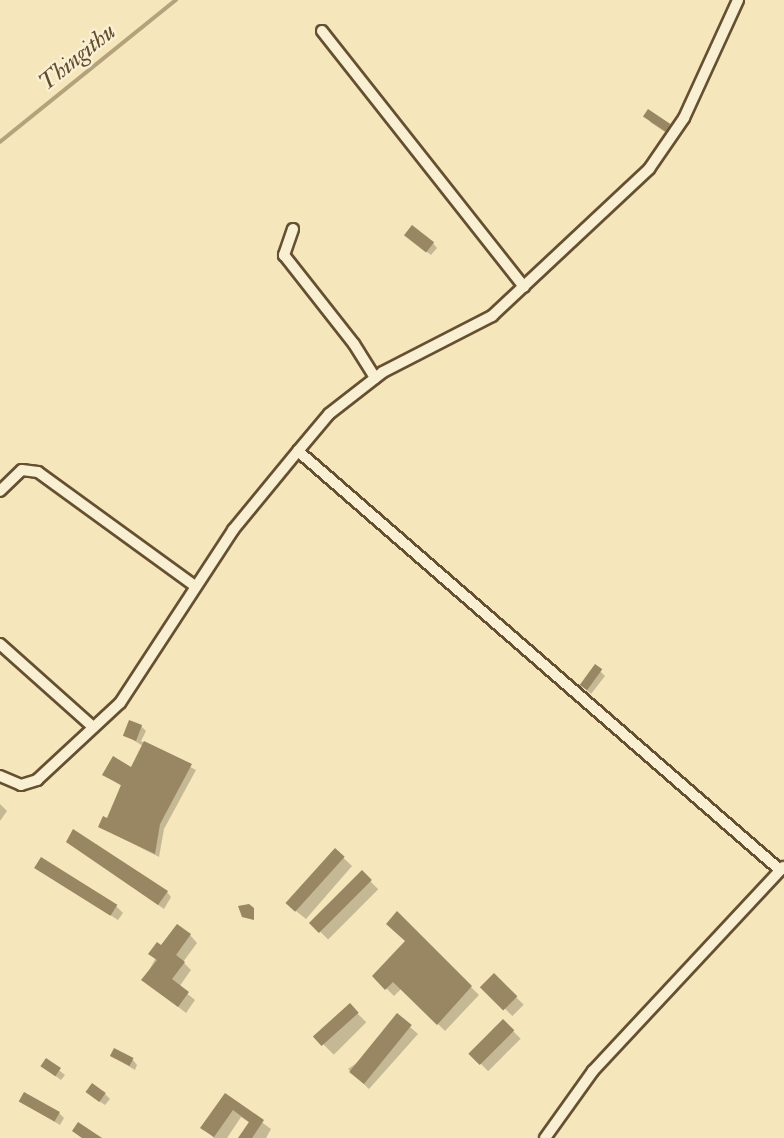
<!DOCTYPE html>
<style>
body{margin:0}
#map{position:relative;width:784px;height:1138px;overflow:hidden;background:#f6e6bb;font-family:"IM FELL Double Pica",serif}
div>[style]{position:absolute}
.shadow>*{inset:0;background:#0003;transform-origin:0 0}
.stream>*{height:3.5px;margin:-1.75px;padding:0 1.75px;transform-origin:1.75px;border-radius:1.75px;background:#b4a27c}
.building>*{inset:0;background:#998663;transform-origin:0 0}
.roads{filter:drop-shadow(2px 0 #655031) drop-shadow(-2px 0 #655031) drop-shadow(0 2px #655031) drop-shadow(0 -2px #655031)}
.street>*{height:10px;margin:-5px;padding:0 5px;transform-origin:5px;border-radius:5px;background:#f9efd3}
span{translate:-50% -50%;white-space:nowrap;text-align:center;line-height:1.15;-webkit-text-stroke:5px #f9efd3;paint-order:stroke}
.water-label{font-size:24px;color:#614c2d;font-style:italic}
</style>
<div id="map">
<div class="shadow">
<i style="clip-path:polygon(649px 112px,669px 126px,673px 130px,668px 134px,650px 122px)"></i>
<i style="clip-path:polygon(411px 240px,433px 243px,437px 248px,431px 255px)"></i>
<i style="clip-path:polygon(600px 671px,605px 676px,591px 694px,581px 684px)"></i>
<i style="clip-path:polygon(141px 726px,146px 731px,141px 741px,196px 770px,164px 829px,159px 857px,100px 827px,108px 820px,123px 787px,105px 775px,132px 769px,143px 746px,125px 735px)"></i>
<i style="clip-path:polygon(0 804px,7px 811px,0 821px)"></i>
<i style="clip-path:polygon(68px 842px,167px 892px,171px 897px,164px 909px)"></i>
<i style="clip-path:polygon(335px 850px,352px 866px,306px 919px,296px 911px)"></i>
<i style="clip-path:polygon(36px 867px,116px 906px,123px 913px,118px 920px)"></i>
<i style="left:362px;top:873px;width:23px;height:71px;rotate:45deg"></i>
<i style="clip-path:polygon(397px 914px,479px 995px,445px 1031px,402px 988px,394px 996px,374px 976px,407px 942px)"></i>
<i style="clip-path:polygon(190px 935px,197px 943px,183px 962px,191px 970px,179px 987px,195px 1000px,186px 1013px,144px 980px,161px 948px)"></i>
<i style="left:494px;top:975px;width:42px;height:16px;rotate:45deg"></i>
<i style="left:350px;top:1006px;width:23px;height:46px;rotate:45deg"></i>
<i style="left:503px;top:1021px;width:25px;height:46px;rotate:45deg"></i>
<i style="clip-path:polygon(410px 1027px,418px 1034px,369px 1089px,348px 1069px)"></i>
<i style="clip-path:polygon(112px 1056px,133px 1060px,137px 1065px,135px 1070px)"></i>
<i style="clip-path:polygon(46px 1060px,65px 1075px,61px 1080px,47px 1070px)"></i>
<i style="clip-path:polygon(105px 1094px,110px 1099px,105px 1105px,93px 1097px)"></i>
<i style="clip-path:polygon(225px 1095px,271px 1129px,266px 1138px,240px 1138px,250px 1123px,241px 1117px,227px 1138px,214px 1138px,203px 1128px)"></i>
<i style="clip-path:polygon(21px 1102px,59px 1113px,64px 1118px,60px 1125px)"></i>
</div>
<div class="stream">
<i style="left:0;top:142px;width:226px;rotate:-38.9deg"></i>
</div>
<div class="building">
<i style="left:648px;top:109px;width:27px;height:9px;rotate:34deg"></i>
<i style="left:412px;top:225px;width:28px;height:13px;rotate:38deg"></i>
<i style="left:595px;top:664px;width:9px;height:26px;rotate:36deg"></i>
<i style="left:129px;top:720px;width:14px;height:17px;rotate:21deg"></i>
<i style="clip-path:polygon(144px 741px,192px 764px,160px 824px,155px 854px,98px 827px,103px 816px,107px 818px,121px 785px,102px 775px,113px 756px,131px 767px)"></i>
<i style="clip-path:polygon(73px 829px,168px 891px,158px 905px,66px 842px)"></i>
<i style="left:335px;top:848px;width:13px;height:74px;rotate:42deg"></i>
<i style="left:41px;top:857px;width:90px;height:13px;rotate:32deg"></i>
<i style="left:362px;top:870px;width:14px;height:75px;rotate:45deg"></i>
<i style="clip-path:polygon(249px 904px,254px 908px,254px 920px,242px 917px,238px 906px)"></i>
<i style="clip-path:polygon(397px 911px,472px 986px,437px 1025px,393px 982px,385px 990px,372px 976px,405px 941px,386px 924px)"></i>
<i style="clip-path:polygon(177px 924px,191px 934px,176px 955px,185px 962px,172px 979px,189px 992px,178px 1007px,141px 980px,157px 960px,148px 954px,157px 942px,161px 945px)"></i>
<i style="left:494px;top:973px;width:33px;height:20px;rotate:45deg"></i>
<i style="left:350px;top:1003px;width:13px;height:50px;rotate:48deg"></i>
<i style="left:397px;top:1013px;width:19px;height:76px;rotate:39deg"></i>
<i style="left:503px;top:1019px;width:16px;height:49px;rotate:45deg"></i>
<i style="left:114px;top:1048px;width:22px;height:9px;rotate:27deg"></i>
<i style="left:46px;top:1058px;width:18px;height:10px;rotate:34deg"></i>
<i style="left:92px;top:1083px;width:17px;height:11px;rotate:36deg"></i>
<i style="left:24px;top:1092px;width:41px;height:11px;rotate:29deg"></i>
<i style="clip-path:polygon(225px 1093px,264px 1120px,252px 1138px,238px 1138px,249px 1122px,233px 1110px,214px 1137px,200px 1128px)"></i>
<i style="clip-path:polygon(78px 1122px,102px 1138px,82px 1138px,72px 1131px)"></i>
</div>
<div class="roads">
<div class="street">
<i style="left:322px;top:31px;width:326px;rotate:51.7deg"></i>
<i style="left:293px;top:229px;width:28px;rotate:109deg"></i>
<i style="left:284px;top:255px;width:113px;rotate:51.8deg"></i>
<i style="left:354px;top:344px;width:40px;rotate:58deg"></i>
<i style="left:298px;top:451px;width:48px;rotate:-50deg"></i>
<i style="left:329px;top:414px;width:68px;rotate:-37.9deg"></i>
<i style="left:383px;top:372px;width:123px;rotate:-27.2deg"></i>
<i style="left:492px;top:316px;width:215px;rotate:-43.1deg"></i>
<i style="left:649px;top:169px;width:62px;rotate:-55.5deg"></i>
<i style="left:684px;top:118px;width:130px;rotate:-65.4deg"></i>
<i style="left:0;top:491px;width:30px;rotate:-44deg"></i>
<i style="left:22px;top:470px;width:16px;rotate:7deg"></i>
<i style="left:38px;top:472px;width:194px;rotate:36deg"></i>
<i style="left:0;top:644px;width:122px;rotate:41.7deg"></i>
<i style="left:0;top:776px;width:23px;rotate:23deg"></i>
<i style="left:21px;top:785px;width:17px;rotate:-17deg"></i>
<i style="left:37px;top:780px;width:113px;rotate:-42.9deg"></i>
<i style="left:120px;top:703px;width:207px;rotate:-56.8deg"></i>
<i style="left:233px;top:530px;width:102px;rotate:-50.6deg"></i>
<i style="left:298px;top:451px;width:639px;rotate:41deg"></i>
<i style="left:545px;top:1138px;width:82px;rotate:-54.4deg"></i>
<i style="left:593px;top:1071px;width:279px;rotate:-47deg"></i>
</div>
</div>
<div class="water-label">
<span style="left:77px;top:57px;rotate:-39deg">Thingithu</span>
</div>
</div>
